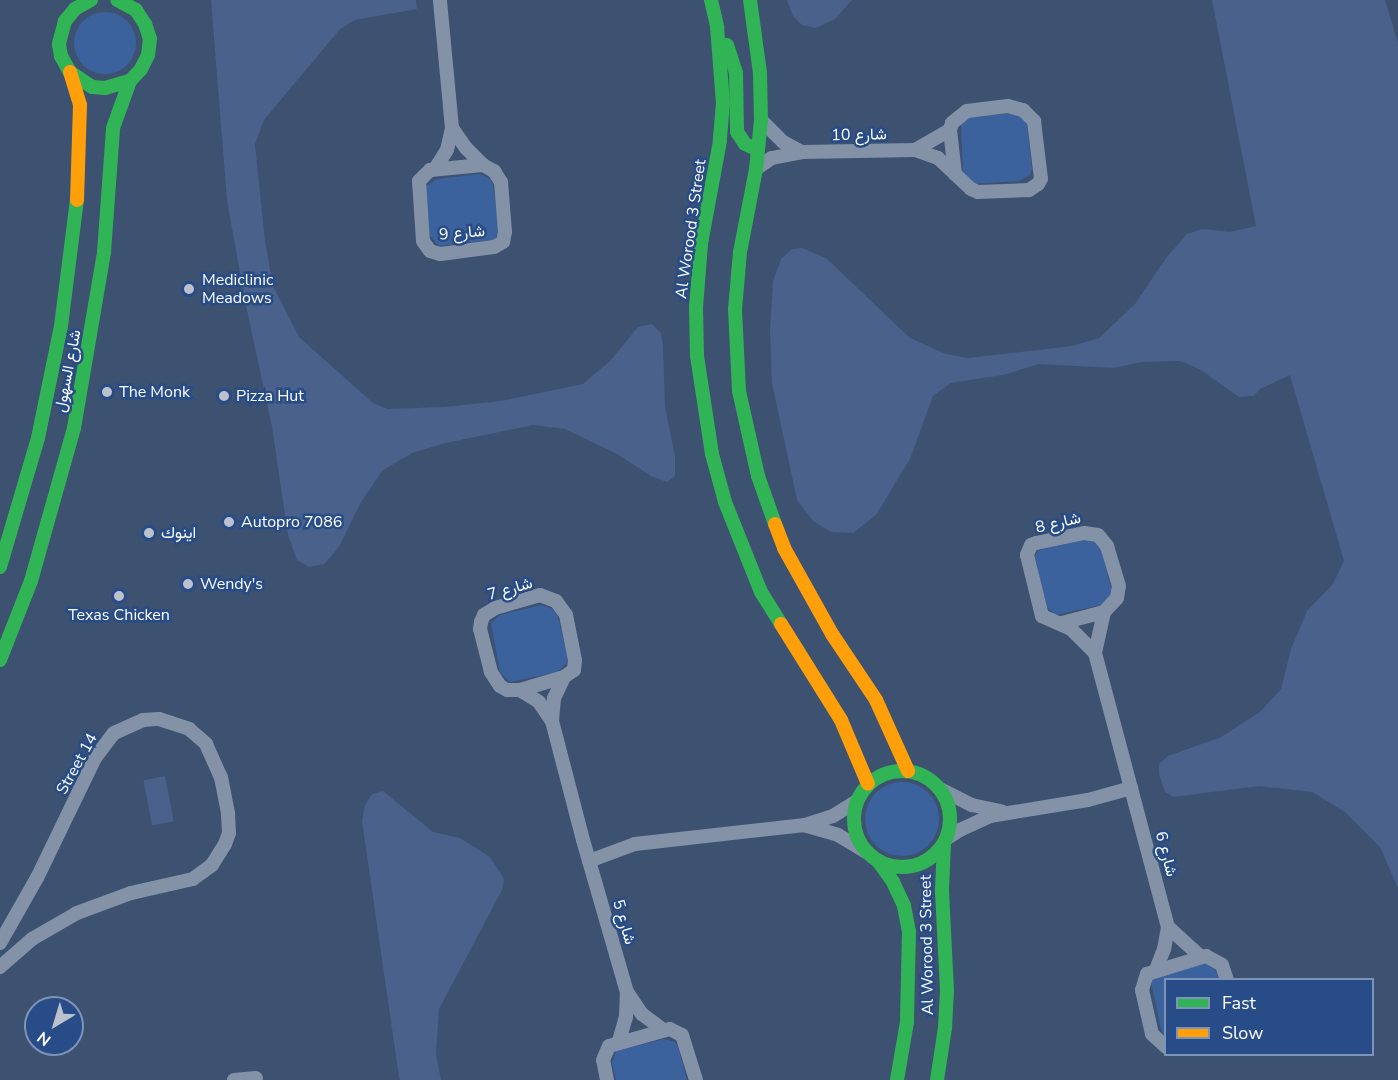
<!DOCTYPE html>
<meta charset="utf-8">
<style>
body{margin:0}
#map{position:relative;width:1398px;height:1080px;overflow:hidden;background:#3d5171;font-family:"Nunito Sans",Vazirmatn,sans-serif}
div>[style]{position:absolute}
.green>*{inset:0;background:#3c629d}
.round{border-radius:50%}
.water>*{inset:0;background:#49618b;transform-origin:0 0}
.street>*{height:14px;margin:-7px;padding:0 7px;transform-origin:7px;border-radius:7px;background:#8492a7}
.fast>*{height:14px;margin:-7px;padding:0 7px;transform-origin:7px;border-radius:7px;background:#30b455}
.fast>.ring{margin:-7px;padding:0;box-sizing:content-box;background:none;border:14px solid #30b455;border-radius:50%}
.slow>*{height:14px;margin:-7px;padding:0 7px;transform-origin:7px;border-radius:7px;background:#ff9f0a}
.dots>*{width:16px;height:16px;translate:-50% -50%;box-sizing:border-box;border:3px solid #274c87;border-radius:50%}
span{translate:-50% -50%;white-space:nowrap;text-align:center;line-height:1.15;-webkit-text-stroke:5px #274c87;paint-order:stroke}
.street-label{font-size:16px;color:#fff}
.poi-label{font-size:16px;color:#fff}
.left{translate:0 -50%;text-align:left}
.legend{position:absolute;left:1164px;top:978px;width:210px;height:78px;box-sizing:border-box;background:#274c87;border:2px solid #7d94b7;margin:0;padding:8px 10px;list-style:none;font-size:18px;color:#fff}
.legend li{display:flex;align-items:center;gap:12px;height:30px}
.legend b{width:30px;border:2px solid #7d94b7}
.north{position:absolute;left:24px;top:996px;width:60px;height:60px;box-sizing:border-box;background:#274c87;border:2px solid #7d94b7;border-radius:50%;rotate:218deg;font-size:16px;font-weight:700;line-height:24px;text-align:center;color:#fff}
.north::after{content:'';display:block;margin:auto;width:21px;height:27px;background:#bbc2cd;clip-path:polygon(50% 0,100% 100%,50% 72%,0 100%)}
</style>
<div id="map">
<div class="green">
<i class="round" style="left:74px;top:12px;width:62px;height:62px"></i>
<i style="clip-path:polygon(1014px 113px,1020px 115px,1027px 124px,1032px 169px,1030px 175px,1019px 181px,972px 184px,963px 174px,961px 124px,971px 117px)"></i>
<i style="clip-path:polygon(480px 174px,490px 179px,493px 185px,499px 230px,497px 236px,493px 240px,439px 246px,430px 236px,426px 186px,437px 179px)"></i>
<i style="clip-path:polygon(1087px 538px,1092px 539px,1101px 547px,1112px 592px,1111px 597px,1101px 605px,1055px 615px,1045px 605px,1035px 556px,1038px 551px,1044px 548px)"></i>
<i style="clip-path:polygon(542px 605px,553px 609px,557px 614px,568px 658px,566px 664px,557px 672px,510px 682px,500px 672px,491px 623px,500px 615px)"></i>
<i class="round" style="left:865px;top:782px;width:74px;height:74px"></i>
<i style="clip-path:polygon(1203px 963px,1214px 967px,1219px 979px,1166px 980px,1165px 1037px,1161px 1030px,1151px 981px,1154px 976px)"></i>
<i style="clip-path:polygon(664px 1039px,675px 1042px,678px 1047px,687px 1080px,616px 1080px,612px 1063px,616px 1051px)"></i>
</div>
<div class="water">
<i style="clip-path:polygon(211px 0,416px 0,417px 9px,355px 20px,340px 29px,264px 120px,255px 144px,265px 241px,273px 286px,299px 337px,373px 403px,387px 409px,444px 407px,501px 401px,583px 384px,610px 361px,638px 327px,652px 324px,661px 333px,663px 345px,665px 407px,675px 456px,675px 476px,667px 482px,651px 476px,617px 454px,565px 429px,533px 425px,446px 443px,412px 453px,382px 471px,361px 502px,339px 547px,324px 564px,309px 567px,297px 560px,288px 535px,272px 427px,245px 301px,227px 200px)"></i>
<i style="clip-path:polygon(787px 0,852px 0,835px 19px,816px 28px,802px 25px,793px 16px)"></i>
<i style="clip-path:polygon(1212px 0,1385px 0,1398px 43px,1398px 888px,1380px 847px,1345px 812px,1312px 792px,1259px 786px,1173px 797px,1165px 792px,1159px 774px,1159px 764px,1168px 756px,1221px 737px,1260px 712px,1281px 689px,1291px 649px,1307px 611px,1333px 584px,1344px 561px,1290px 375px,1260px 389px,1254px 396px,1239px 397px,1201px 370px,1181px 361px,1141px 362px,1114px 368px,1039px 364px,1003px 375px,951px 383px,933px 396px,910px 459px,876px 515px,853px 533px,831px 532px,813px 521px,797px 500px,772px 383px,770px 330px,773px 281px,781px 259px,792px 249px,802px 248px,826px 258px,910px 338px,946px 354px,968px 358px,1072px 346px,1099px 338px,1135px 304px,1166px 258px,1187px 234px,1202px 229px,1230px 232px,1256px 226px)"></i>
<i style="left:165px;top:776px;width:46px;height:22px;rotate:79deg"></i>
<i style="clip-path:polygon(383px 791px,433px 832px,460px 838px,490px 857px,504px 879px,502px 890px,439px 1009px,436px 1054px,441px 1080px,400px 1080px,399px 1077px,362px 821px,365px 805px,372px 794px)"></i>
</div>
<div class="street">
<i style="left:1008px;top:106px;width:16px;rotate:15deg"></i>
<i style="left:1023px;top:110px;width:16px;rotate:45deg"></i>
<i style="left:1034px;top:121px;width:58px;rotate:83.1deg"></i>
<i style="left:1041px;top:179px;width:6px;rotate:121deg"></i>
<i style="left:1038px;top:184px;width:11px;rotate:146deg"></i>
<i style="left:1029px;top:190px;width:51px;rotate:177.8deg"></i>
<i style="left:978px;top:192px;width:8px;rotate:-157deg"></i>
<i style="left:971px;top:189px;width:22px;rotate:-137deg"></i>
<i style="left:955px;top:174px;width:44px;rotate:-96.5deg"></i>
<i style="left:950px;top:130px;width:7px;rotate:-74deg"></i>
<i style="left:952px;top:123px;width:19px;rotate:-39deg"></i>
<i style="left:967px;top:111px;width:41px;rotate:-7deg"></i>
<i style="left:761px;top:120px;width:31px;rotate:45deg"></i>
<i style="left:783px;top:142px;width:21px;rotate:28deg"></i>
<i style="left:452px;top:128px;width:24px;rotate:55deg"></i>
<i style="left:466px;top:148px;width:24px;rotate:45deg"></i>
<i style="left:915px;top:150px;width:40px;rotate:-29.7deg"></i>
<i style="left:483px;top:165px;width:13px;rotate:29deg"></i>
<i style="left:494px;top:171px;width:13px;rotate:58deg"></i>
<i style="left:501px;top:182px;width:50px;rotate:85.4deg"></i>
<i style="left:505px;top:232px;width:10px;rotate:101deg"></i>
<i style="left:503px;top:242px;width:10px;rotate:151deg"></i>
<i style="left:494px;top:247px;width:54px;rotate:172.6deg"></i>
<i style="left:440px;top:254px;width:10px;rotate:-163deg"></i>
<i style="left:430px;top:251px;width:12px;rotate:-125deg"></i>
<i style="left:423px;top:241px;width:60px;rotate:-93.8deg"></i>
<i style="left:419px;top:181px;width:16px;rotate:-45deg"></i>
<i style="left:430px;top:170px;width:53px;rotate:-5.4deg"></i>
<i style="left:435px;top:169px;width:22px;rotate:-58deg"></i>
<i style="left:447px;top:150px;width:23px;rotate:-77deg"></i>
<i style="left:452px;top:128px;width:129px;rotate:-95.4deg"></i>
<i style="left:756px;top:169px;width:19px;rotate:-35deg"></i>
<i style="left:772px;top:158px;width:31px;rotate:-11deg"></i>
<i style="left:802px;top:152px;width:113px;rotate:-1deg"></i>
<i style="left:915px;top:150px;width:24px;rotate:19deg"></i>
<i style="left:938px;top:158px;width:23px;rotate:43deg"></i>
<i style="left:540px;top:595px;width:17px;rotate:21deg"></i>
<i style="left:556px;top:601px;width:17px;rotate:54deg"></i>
<i style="left:566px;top:615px;width:46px;rotate:78.7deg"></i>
<i style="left:575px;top:660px;width:10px;rotate:96deg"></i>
<i style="left:574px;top:670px;width:12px;rotate:145deg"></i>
<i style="left:564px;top:677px;width:46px;rotate:163.5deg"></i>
<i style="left:520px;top:690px;width:13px;rotate:180deg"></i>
<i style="left:507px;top:690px;width:8px;rotate:-150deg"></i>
<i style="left:500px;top:686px;width:17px;rotate:-123deg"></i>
<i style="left:491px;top:672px;width:44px;rotate:-104.3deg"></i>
<i style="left:480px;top:629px;width:7px;rotate:-82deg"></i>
<i style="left:481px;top:622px;width:8px;rotate:-67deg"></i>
<i style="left:484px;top:615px;width:13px;rotate:-32deg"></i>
<i style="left:495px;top:608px;width:47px;rotate:-16.1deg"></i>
<i style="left:1104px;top:612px;width:42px;rotate:102.4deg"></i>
<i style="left:1095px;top:653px;width:284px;rotate:75.1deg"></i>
<i style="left:1168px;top:927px;width:22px;rotate:100deg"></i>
<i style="left:1164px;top:949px;width:22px;rotate:111deg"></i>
<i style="left:1062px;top:623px;width:43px;rotate:-14.7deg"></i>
<i style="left:1104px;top:612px;width:19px;rotate:-47deg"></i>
<i style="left:1117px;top:598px;width:12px;rotate:-81deg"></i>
<i style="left:1119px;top:586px;width:42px;rotate:-106.7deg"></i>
<i style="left:1107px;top:546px;width:14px;rotate:-129deg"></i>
<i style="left:1098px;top:535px;width:14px;rotate:-172deg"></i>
<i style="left:1084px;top:533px;width:49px;rotate:168.2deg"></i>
<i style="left:1036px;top:543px;width:5px;rotate:158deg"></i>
<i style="left:1031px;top:545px;width:11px;rotate:112deg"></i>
<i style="left:1027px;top:555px;width:63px;rotate:76.2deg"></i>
<i style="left:1042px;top:616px;width:32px;rotate:24deg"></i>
<i style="left:1071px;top:629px;width:34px;rotate:45deg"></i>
<i style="left:564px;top:677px;width:23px;rotate:115deg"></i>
<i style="left:554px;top:698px;width:23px;rotate:95deg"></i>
<i style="left:552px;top:721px;width:123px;rotate:75.4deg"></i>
<i style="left:583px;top:840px;width:158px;rotate:73.9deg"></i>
<i style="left:627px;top:992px;width:27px;rotate:56deg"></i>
<i style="left:642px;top:1014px;width:26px;rotate:37deg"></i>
<i style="left:520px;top:690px;width:22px;rotate:32deg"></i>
<i style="left:539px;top:702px;width:23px;rotate:56deg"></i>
<i style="left:940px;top:789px;width:36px;rotate:27deg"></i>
<i style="left:972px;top:805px;width:30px;rotate:12deg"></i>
<i style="left:807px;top:826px;width:32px;rotate:16deg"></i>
<i style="left:838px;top:835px;width:35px;rotate:31deg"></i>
<i style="left:946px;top:839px;width:17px;rotate:-33deg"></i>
<i style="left:960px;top:830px;width:33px;rotate:-25deg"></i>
<i style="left:990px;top:816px;width:99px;rotate:-9.3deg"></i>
<i style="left:1088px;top:800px;width:45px;rotate:-15.6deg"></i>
<i style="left:589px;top:861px;width:49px;rotate:-20.3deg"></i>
<i style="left:635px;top:844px;width:171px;rotate:-6.4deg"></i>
<i style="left:805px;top:825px;width:29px;rotate:-18deg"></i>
<i style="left:833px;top:816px;width:28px;rotate:-32deg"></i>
<i style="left:1168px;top:927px;width:43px;rotate:42.2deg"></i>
<i style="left:0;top:943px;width:75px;rotate:-60.4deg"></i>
<i style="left:37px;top:878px;width:133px;rotate:-64.2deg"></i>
<i style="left:95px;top:758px;width:31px;rotate:-53deg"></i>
<i style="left:114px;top:733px;width:32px;rotate:-24deg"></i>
<i style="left:143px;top:720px;width:16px;rotate:-4deg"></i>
<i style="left:159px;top:719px;width:32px;rotate:18deg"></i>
<i style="left:189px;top:729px;width:23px;rotate:41deg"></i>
<i style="left:206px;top:744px;width:36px;rotate:66deg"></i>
<i style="left:221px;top:777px;width:38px;rotate:79deg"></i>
<i style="left:228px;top:814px;width:19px;rotate:87deg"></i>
<i style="left:229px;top:833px;width:12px;rotate:110deg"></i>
<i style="left:225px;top:844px;width:25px;rotate:122deg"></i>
<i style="left:212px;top:865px;width:24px;rotate:144deg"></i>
<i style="left:193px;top:879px;width:64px;rotate:167.3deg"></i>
<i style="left:131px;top:893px;width:58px;rotate:159.7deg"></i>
<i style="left:77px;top:913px;width:52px;rotate:150deg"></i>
<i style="left:32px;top:939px;width:43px;rotate:138.8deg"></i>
<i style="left:619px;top:1041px;width:25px;rotate:-74deg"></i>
<i style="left:626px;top:1017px;width:25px;rotate:-88deg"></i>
<i style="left:1166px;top:1047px;width:19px;rotate:-137deg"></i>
<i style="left:1152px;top:1034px;width:45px;rotate:-102.8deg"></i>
<i style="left:1142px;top:990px;width:17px;rotate:-73deg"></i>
<i style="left:1147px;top:974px;width:62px;rotate:-17deg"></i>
<i style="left:1206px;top:956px;width:18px;rotate:29deg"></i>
<i style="left:1222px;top:965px;width:16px;rotate:72deg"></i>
<i style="left:234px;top:1080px;width:22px;rotate:-5deg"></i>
<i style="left:607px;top:1080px;width:20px;rotate:-101deg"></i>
<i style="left:603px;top:1060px;width:15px;rotate:-67deg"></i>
<i style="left:609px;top:1046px;width:63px;rotate:-15.6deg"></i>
<i style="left:670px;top:1029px;width:13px;rotate:27deg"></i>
<i style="left:682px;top:1035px;width:47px;rotate:72.7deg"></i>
</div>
<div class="fast">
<i style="left:91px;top:0;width:18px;rotate:151deg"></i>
<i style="left:75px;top:9px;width:16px;rotate:130deg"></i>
<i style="left:65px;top:21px;width:24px;rotate:105deg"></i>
<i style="left:59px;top:44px;width:12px;rotate:81deg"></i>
<i style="left:61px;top:56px;width:18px;rotate:61deg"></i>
<i style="left:70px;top:72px;width:27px;rotate:34deg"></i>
<i style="left:92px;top:87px;width:13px;rotate:4deg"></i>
<i style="left:105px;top:88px;width:26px;rotate:-16deg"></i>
<i style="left:130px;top:81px;width:16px;rotate:-47deg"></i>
<i style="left:141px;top:69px;width:16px;rotate:-63deg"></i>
<i style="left:148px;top:55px;width:16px;rotate:-83deg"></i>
<i style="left:150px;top:39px;width:16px;rotate:-108deg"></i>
<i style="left:145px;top:24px;width:17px;rotate:-123deg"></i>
<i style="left:136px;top:10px;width:21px;rotate:-152deg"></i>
<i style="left:711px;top:0;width:28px;rotate:77deg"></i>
<i style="left:717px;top:27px;width:76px;rotate:85.5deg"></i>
<i style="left:723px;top:103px;width:38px;rotate:95deg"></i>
<i style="left:720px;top:141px;width:105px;rotate:100.5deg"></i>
<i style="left:701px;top:244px;width:63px;rotate:94.5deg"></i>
<i style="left:696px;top:307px;width:49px;rotate:88.8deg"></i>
<i style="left:697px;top:356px;width:99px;rotate:81.3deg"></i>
<i style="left:712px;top:454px;width:50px;rotate:74.8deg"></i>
<i style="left:725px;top:502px;width:97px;rotate:68.2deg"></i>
<i style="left:761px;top:592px;width:38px;rotate:58deg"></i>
<i style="left:750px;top:0;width:74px;rotate:82.2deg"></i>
<i style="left:760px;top:73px;width:47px;rotate:88.8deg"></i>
<i style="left:761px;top:120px;width:49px;rotate:95.8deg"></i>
<i style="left:756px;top:169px;width:85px;rotate:100.9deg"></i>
<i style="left:740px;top:252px;width:57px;rotate:95deg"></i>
<i style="left:735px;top:309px;width:82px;rotate:87.2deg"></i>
<i style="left:739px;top:391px;width:87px;rotate:77.4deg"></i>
<i style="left:758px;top:476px;width:51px;rotate:70.5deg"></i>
<i style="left:727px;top:45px;width:29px;rotate:72deg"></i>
<i style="left:736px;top:73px;width:59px;rotate:89deg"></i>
<i style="left:737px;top:132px;width:14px;rotate:56deg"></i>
<i style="left:745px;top:144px;width:14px;rotate:25deg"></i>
<i style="left:0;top:567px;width:134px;rotate:-73.6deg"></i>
<i style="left:38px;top:438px;width:114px;rotate:-78.4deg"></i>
<i style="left:61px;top:326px;width:127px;rotate:-82.8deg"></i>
<i style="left:0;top:660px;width:85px;rotate:-68.6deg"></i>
<i style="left:31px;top:581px;width:159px;rotate:-74.3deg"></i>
<i style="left:74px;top:428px;width:179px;rotate:-80.3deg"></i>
<i style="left:104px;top:252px;width:124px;rotate:-85.8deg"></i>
<i style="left:113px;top:128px;width:50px;rotate:-70.1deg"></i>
<i class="ring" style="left:854px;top:771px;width:82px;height:82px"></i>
<i style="left:878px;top:861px;width:26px;rotate:54deg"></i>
<i style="left:893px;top:882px;width:26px;rotate:65deg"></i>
<i style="left:904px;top:906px;width:25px;rotate:79deg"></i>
<i style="left:909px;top:931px;width:91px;rotate:91.3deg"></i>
<i style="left:907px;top:1022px;width:59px;rotate:99.8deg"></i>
<i style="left:937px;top:1080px;width:53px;rotate:-81.3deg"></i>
<i style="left:945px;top:1028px;width:38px;rotate:-87deg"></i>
<i style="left:947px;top:990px;width:100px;rotate:-92.9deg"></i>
<i style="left:942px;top:890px;width:46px;rotate:-87.5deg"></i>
</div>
<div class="slow">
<i style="left:70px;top:72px;width:34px;rotate:73deg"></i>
<i style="left:80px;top:105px;width:95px;rotate:91.8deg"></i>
<i style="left:775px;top:524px;width:26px;rotate:69deg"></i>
<i style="left:784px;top:548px;width:98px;rotate:60.8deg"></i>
<i style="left:832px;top:634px;width:79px;rotate:56.3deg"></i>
<i style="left:876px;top:700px;width:78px;rotate:65.7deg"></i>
<i style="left:781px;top:624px;width:113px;rotate:58deg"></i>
<i style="left:841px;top:720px;width:69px;rotate:67.1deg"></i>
</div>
<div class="dots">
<i style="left:189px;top:289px;background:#bbc2cd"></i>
<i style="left:107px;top:392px;background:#bbc2cd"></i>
<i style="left:224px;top:396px;background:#bbc2cd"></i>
<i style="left:229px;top:522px;background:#bbc2cd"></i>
<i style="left:149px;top:533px;background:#bbc2cd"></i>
<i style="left:188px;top:584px;background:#bbc2cd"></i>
<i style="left:119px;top:596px;background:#bbc2cd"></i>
</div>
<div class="street-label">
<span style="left:859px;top:135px;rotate:-1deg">شارع 10</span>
<span style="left:691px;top:229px;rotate:-82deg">Al Worood 3 Street</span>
<span style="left:462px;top:233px;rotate:-5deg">شارع 9</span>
<span style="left:68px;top:371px;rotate:-79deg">شارع السهول</span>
<span style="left:1058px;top:523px;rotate:-13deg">شارع 8</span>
<span style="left:510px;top:589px;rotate:-16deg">شارع 7</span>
<span style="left:77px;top:764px;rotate:-61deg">Street 14</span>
<span style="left:1166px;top:854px;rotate:75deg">شارع 6</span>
<span style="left:624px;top:922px;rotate:74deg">شارع 5</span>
<span style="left:927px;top:945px;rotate:-91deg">Al Worood 3 Street</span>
</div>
<div class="poi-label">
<span class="left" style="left:202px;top:289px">Mediclinic<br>Meadows</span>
<span class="left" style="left:119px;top:392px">The Monk</span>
<span class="left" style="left:236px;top:396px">Pizza Hut</span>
<span class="left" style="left:241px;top:522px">Autopro 7086</span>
<span class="left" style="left:161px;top:533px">اينوك</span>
<span class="left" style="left:200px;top:584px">Wendy's</span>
<span style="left:119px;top:615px">Texas Chicken</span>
</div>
<ul class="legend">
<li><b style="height:8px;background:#30b455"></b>Fast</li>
<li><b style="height:8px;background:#ff9f0a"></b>Slow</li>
</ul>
<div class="north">N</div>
</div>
